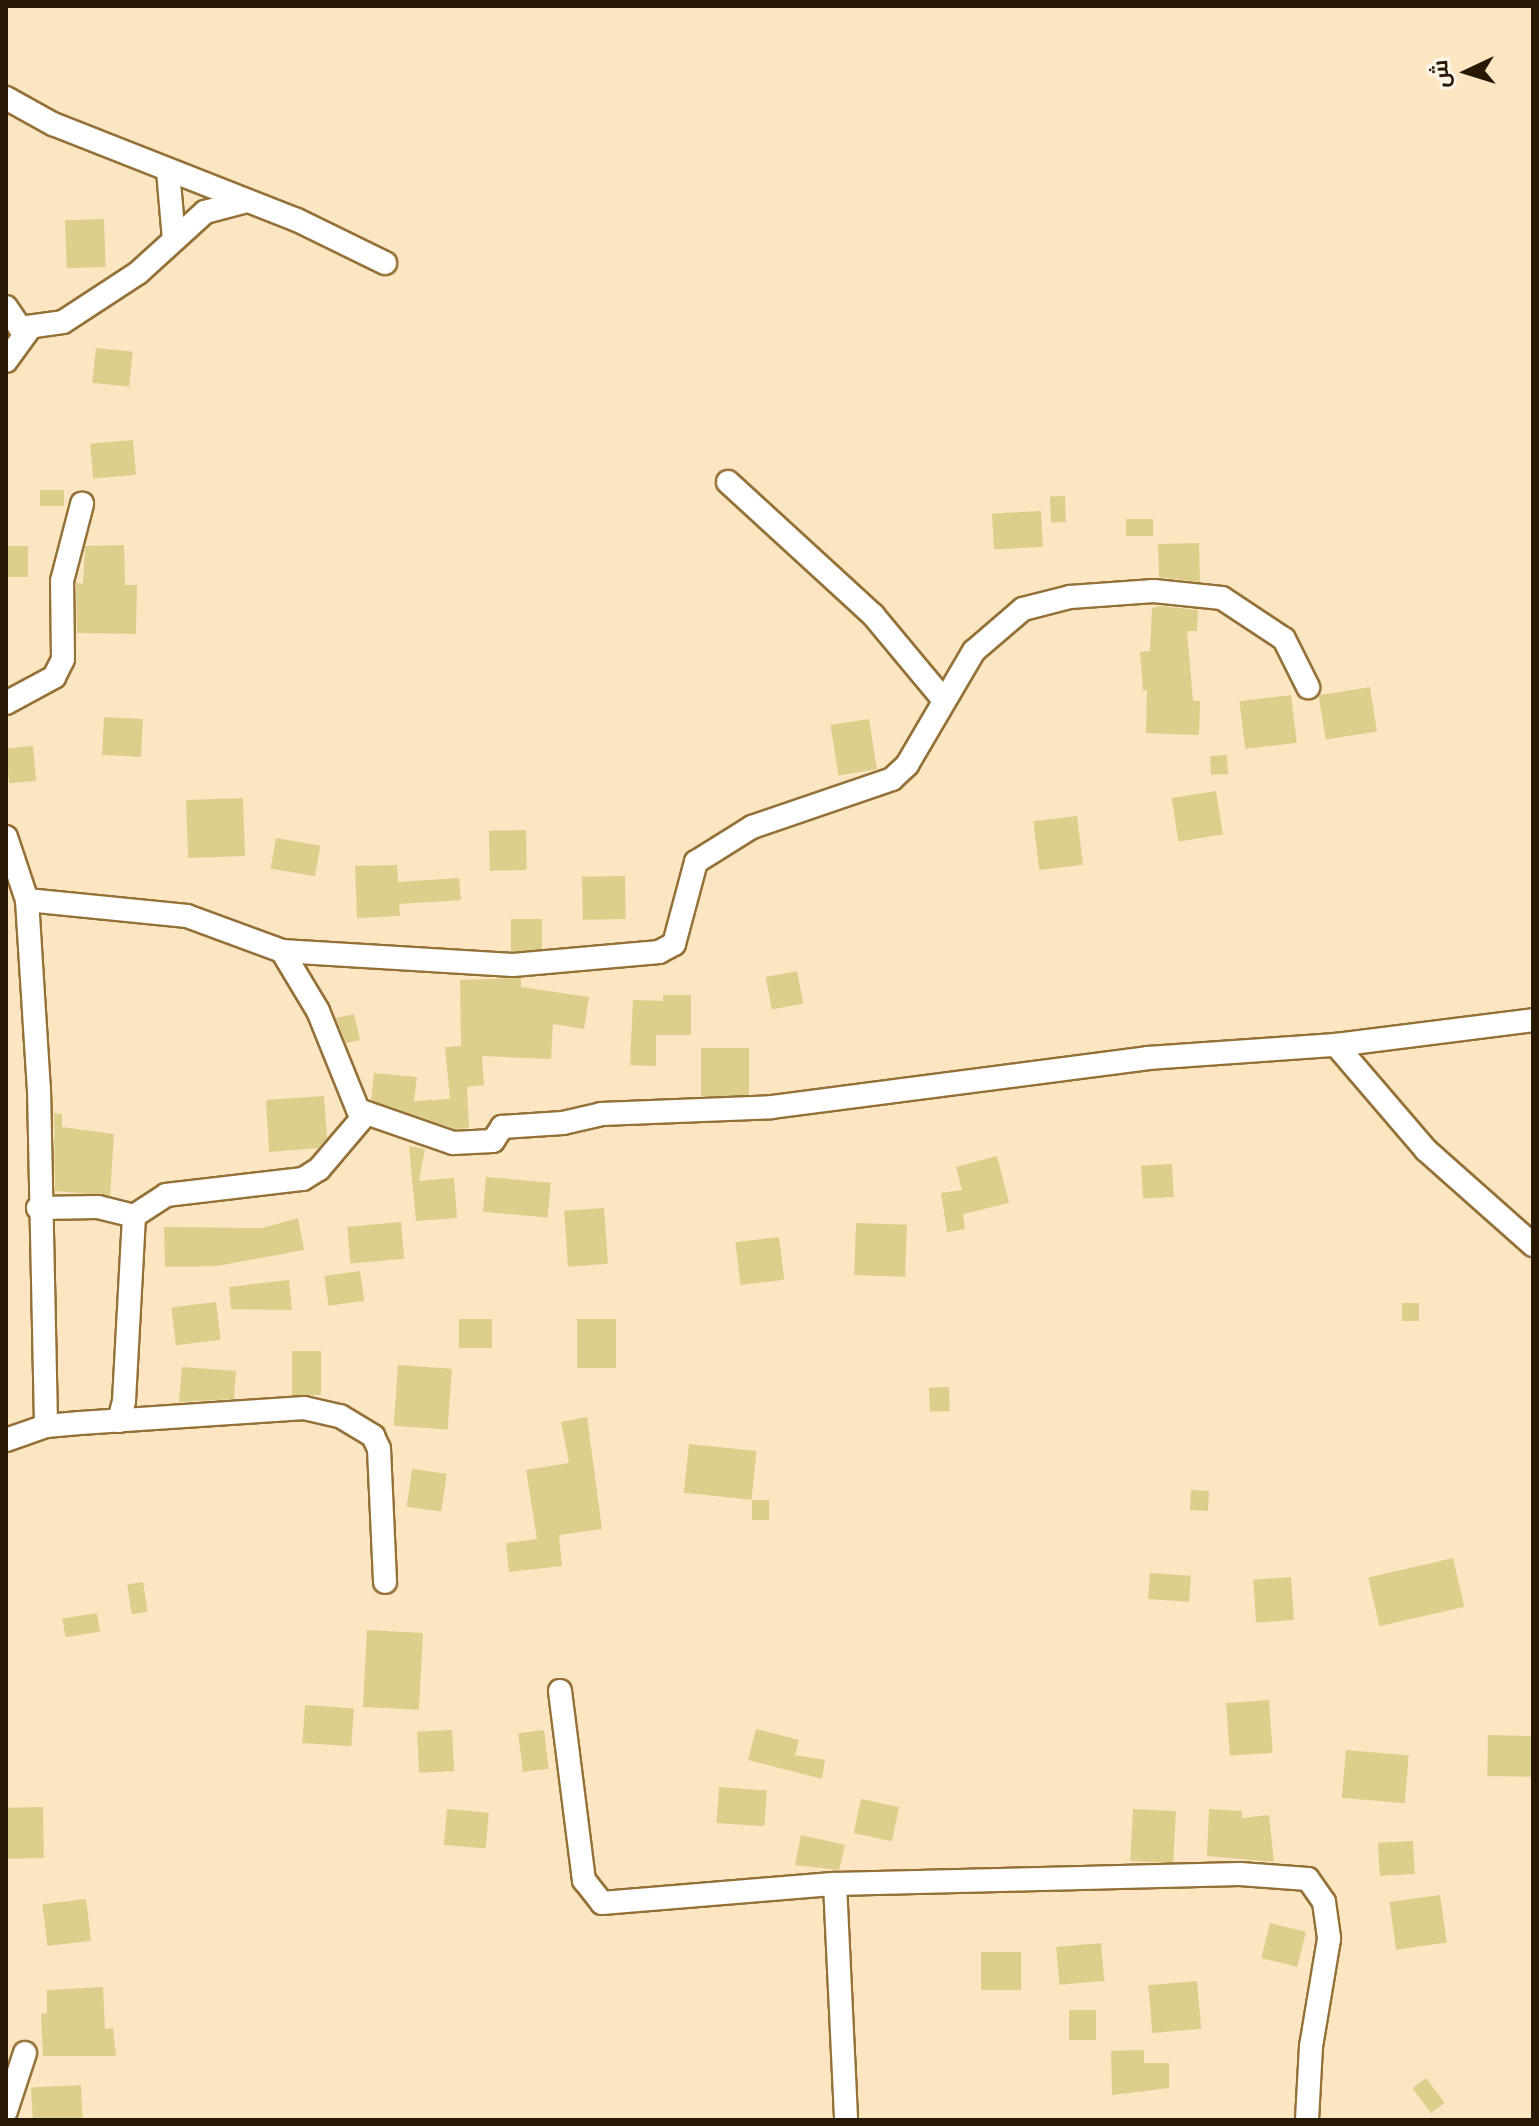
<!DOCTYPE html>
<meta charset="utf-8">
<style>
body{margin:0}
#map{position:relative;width:1539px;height:2126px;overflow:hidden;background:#fce5c1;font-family:Overpass,Cairo,sans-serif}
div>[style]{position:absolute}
.building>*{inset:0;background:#dccf8b;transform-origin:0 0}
.roads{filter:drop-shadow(2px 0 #947136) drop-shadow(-2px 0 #947136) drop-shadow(0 2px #947136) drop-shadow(0 -2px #947136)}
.minor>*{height:22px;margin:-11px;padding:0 11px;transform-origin:11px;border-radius:11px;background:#fff}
span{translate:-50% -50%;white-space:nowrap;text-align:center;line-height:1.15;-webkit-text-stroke:6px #fcf5e9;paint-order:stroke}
.frame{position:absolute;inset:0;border:8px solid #261801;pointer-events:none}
.north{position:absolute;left:1427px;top:32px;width:80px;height:80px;-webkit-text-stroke:6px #fcf5e9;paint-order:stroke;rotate:266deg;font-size:22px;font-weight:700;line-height:32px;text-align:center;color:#261801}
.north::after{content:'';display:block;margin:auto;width:28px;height:36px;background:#261801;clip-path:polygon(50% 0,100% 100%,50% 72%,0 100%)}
</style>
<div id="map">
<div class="building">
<i style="left:104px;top:219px;width:48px;height:39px;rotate:88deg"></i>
<i style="left:96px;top:348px;width:37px;height:35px;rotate:6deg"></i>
<i style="left:133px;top:440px;width:35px;height:43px;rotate:85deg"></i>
<i style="left:40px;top:490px;width:24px;height:16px"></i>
<i style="left:1065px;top:496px;width:26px;height:15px;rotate:88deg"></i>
<i style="left:1041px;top:511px;width:36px;height:49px;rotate:87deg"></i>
<i style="left:1153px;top:519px;width:17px;height:27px;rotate:90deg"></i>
<i style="clip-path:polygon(1199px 543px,1200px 582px,1159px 577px,1158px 544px)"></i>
<i style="clip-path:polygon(124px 545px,125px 585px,137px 585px,136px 634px,77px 633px,76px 583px,83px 584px,85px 546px)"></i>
<i style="left:6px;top:546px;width:22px;height:31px"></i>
<i style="clip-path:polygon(1160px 606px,1198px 610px,1197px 631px,1187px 631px,1193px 701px,1200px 701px,1199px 735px,1146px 733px,1147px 690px,1143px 691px,1140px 652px,1150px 651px,1152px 608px)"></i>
<i style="left:1370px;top:687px;width:45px;height:52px;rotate:81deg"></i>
<i style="left:1291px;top:695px;width:48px;height:52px;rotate:83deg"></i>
<i style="left:104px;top:717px;width:39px;height:38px;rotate:3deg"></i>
<i style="left:869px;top:719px;width:51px;height:39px;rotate:81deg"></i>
<i style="left:33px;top:746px;width:35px;height:27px;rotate:85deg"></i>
<i style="left:1227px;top:755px;width:19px;height:17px;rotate:87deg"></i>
<i style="left:1216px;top:791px;width:44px;height:45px;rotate:81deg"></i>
<i style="left:243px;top:798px;width:58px;height:57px;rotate:88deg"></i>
<i style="left:1077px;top:816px;width:49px;height:44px;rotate:83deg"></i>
<i style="left:526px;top:830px;width:40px;height:37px;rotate:89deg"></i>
<i style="left:276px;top:838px;width:45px;height:31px;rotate:10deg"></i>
<i style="clip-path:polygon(397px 865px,398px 882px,459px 878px,461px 900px,399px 904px,400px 916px,357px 918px,355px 866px)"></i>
<i style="left:625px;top:876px;width:43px;height:43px;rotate:89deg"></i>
<i style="left:511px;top:919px;width:31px;height:32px"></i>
<i style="left:797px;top:971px;width:33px;height:32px;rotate:79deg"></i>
<i style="clip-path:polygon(521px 978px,521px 987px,589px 997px,584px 1029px,553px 1024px,551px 1059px,482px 1056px,484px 1085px,467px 1087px,469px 1128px,455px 1129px,371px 1100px,374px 1073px,417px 1077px,414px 1101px,450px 1099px,445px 1047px,461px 1046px,460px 980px)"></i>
<i style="clip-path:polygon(663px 995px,691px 995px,691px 1035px,656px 1035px,656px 1066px,630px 1065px,633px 1000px,663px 1001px)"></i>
<i style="clip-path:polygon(354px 1014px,360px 1040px,346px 1043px,336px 1018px)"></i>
<i style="left:701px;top:1048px;width:48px;height:48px"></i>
<i style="clip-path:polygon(324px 1096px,327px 1138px,318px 1148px,269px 1152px,266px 1100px)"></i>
<i style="clip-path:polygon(54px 1113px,62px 1114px,62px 1127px,114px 1134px,110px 1196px,55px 1191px)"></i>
<i style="clip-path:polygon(409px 1146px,425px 1149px,419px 1181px,454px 1178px,457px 1218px,416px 1221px)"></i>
<i style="clip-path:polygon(997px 1156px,1009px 1203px,963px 1214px,965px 1229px,947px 1232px,941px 1193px,962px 1190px,956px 1167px)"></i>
<i style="left:1172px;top:1164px;width:33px;height:31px;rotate:87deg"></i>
<i style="left:486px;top:1177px;width:65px;height:35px;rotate:5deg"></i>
<i style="left:604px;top:1208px;width:56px;height:40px;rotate:86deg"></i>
<i style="clip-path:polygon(298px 1218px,304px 1250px,217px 1266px,165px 1267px,164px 1227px,263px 1228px)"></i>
<i style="left:401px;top:1222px;width:37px;height:54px;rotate:85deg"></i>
<i style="left:856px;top:1223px;width:51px;height:52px;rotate:2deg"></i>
<i style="left:779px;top:1237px;width:43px;height:44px;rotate:83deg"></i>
<i style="left:360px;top:1271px;width:30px;height:36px;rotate:82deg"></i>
<i style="clip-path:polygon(289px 1280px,292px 1310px,231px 1309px,229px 1287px)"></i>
<i style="left:216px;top:1302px;width:38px;height:45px;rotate:83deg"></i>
<i style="left:1402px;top:1303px;width:17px;height:18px"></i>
<i style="left:459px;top:1319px;width:33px;height:29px"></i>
<i style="left:577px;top:1319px;width:39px;height:49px"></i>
<i style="left:292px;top:1351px;width:29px;height:44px"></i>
<i style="left:398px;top:1365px;width:54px;height:61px;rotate:4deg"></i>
<i style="clip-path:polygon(182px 1367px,236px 1371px,234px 1399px,179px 1402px)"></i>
<i style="left:949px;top:1387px;width:24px;height:20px;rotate:88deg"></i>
<i style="clip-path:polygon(587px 1417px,602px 1529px,559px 1535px,562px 1566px,509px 1572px,506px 1543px,537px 1539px,526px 1470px,569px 1463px,561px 1422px)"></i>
<i style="left:689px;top:1444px;width:68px;height:49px;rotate:6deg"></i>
<i style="left:412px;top:1469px;width:35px;height:38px;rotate:8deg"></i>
<i style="left:1191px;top:1490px;width:18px;height:20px;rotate:3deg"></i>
<i style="left:769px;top:1500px;width:20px;height:17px;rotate:90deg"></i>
<i style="left:1453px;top:1558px;width:50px;height:87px;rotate:77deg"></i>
<i style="left:1150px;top:1573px;width:41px;height:26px;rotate:4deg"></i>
<i style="left:1291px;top:1577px;width:43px;height:38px;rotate:86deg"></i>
<i style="left:143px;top:1582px;width:30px;height:16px;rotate:81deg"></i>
<i style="left:97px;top:1613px;width:19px;height:35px;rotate:81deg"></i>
<i style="left:367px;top:1630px;width:56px;height:77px;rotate:3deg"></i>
<i style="left:1269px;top:1700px;width:53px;height:43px;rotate:86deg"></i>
<i style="left:305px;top:1705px;width:49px;height:38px;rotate:4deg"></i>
<i style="clip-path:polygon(756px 1729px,799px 1740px,795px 1755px,825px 1760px,822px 1779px,748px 1760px)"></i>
<i style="left:452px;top:1730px;width:41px;height:35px;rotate:87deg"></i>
<i style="left:544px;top:1730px;width:39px;height:26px;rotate:83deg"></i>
<i style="left:1488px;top:1735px;width:45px;height:41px;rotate:1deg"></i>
<i style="left:1346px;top:1750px;width:63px;height:48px;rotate:5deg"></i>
<i style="left:719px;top:1787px;width:48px;height:36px;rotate:4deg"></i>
<i style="left:861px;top:1799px;width:39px;height:35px;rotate:12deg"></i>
<i style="left:43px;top:1807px;width:51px;height:37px;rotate:89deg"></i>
<i style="left:447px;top:1809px;width:42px;height:36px;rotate:5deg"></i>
<i style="left:1133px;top:1809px;width:43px;height:52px;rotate:3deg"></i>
<i style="clip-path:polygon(1209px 1809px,1242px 1811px,1242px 1818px,1269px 1815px,1274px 1862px,1207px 1856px)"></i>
<i style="clip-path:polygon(801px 1835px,845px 1845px,839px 1870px,795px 1865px)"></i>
<i style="left:1413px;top:1841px;width:33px;height:35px;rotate:87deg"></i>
<i style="left:1440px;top:1895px;width:48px;height:51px;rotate:82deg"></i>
<i style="left:86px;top:1899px;width:42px;height:44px;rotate:83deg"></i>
<i style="left:1270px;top:1923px;width:37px;height:36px;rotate:14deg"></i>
<i style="left:1101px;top:1943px;width:38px;height:45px;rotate:85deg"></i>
<i style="left:981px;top:1952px;width:40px;height:38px"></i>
<i style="left:1197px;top:1981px;width:48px;height:49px;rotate:85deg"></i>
<i style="clip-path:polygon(103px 1987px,105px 2029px,113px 2028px,116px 2056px,43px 2056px,41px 2014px,47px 2013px,47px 1990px)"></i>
<i style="left:1069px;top:2010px;width:27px;height:30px"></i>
<i style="clip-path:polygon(1144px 2050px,1144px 2063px,1169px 2063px,1169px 2088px,1112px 2095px,1111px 2051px)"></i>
<i style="left:1426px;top:2078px;width:31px;height:17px;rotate:53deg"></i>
<i style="left:81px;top:2085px;width:35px;height:50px;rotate:87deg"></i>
</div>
<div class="roads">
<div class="minor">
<i style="left:6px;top:98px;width:54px;rotate:29deg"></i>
<i style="left:53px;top:124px;width:262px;rotate:21.5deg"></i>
<i style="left:297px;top:220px;width:98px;rotate:26deg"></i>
<i style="left:168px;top:171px;width:68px;rotate:85deg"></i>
<i style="left:6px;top:307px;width:25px;rotate:56deg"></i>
<i style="left:20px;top:328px;width:43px;rotate:-7.9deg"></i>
<i style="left:63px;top:322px;width:90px;rotate:-33.2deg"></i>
<i style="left:138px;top:273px;width:91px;rotate:-42.3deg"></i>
<i style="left:205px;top:212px;width:43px;rotate:-14.7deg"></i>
<i style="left:6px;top:361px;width:39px;rotate:-54deg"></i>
<i style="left:728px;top:482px;width:197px;rotate:42.5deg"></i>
<i style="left:873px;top:615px;width:109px;rotate:50.2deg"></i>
<i style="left:6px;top:703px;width:55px;rotate:-28.4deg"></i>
<i style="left:54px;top:677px;width:20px;rotate:-63deg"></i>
<i style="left:63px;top:659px;width:78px;rotate:-90.7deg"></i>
<i style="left:62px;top:581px;width:80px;rotate:-75.4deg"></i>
<i style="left:6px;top:837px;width:66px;rotate:71.6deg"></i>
<i style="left:27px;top:900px;width:189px;rotate:86.4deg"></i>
<i style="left:39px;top:1089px;width:337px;rotate:88.8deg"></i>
<i style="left:27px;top:900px;width:161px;rotate:5.7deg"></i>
<i style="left:187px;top:916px;width:101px;rotate:20.2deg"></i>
<i style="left:282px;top:951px;width:70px;rotate:59deg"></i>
<i style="left:318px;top:1011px;width:107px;rotate:68deg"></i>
<i style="left:358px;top:1110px;width:101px;rotate:19.2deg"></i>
<i style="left:453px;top:1143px;width:40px;rotate:-2.9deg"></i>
<i style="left:493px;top:1141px;width:17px;rotate:-57deg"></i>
<i style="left:502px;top:1127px;width:61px;rotate:-3.8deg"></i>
<i style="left:563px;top:1123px;width:39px;rotate:-13deg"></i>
<i style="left:601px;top:1114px;width:171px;rotate:-2.3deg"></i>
<i style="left:772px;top:1107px;width:379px;rotate:-7.4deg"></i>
<i style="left:1148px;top:1058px;width:188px;rotate:-4deg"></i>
<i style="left:1336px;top:1045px;width:199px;rotate:-7.2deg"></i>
<i style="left:282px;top:951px;width:231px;rotate:3.5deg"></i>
<i style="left:513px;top:965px;width:147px;rotate:-5.1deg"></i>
<i style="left:659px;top:952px;width:17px;rotate:-28deg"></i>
<i style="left:674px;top:944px;width:85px;rotate:-75deg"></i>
<i style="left:696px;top:862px;width:66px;rotate:-32deg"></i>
<i style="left:752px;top:827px;width:148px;rotate:-18.9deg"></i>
<i style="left:892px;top:779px;width:21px;rotate:-43deg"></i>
<i style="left:907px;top:765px;width:132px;rotate:-59.6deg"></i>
<i style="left:974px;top:651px;width:65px;rotate:-40.6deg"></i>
<i style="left:1023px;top:609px;width:49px;rotate:-14.3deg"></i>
<i style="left:1070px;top:597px;width:84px;rotate:-4.1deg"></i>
<i style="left:1154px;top:591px;width:68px;rotate:5.9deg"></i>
<i style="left:1222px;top:598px;width:74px;rotate:33.5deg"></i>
<i style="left:1284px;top:639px;width:54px;rotate:63.4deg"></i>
<i style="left:1336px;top:1045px;width:138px;rotate:49.4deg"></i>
<i style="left:1426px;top:1150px;width:143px;rotate:41.6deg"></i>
<i style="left:38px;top:1208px;width:60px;rotate:-1deg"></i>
<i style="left:98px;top:1207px;width:37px;rotate:14deg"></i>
<i style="left:119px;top:1421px;width:21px;rotate:-76deg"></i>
<i style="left:124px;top:1401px;width:185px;rotate:-86.9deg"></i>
<i style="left:134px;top:1216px;width:38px;rotate:-33deg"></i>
<i style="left:166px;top:1195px;width:138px;rotate:-6.7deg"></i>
<i style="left:303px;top:1179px;width:19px;rotate:-32deg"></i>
<i style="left:319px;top:1169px;width:71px;rotate:-49.6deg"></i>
<i style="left:6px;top:1440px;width:42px;rotate:-19.3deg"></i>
<i style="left:46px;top:1426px;width:34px;rotate:-5deg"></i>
<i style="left:80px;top:1423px;width:225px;rotate:-3.8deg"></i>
<i style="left:304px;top:1408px;width:37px;rotate:13deg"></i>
<i style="left:340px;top:1416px;width:39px;rotate:31deg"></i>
<i style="left:373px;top:1436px;width:14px;rotate:65deg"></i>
<i style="left:379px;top:1449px;width:133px;rotate:87.4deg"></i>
<i style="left:560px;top:1691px;width:191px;rotate:82.8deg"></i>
<i style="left:584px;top:1880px;width:29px;rotate:52deg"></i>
<i style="left:602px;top:1903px;width:234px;rotate:-4.7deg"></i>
<i style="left:835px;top:1884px;width:405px;rotate:-1.4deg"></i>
<i style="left:1240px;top:1874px;width:68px;rotate:4.2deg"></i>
<i style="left:1308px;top:1879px;width:28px;rotate:55deg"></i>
<i style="left:1324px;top:1902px;width:37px;rotate:82deg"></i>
<i style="left:1329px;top:1939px;width:109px;rotate:99.5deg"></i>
<i style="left:1311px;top:2046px;width:74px;rotate:93.1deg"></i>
<i style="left:835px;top:1884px;width:236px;rotate:87.3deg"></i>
<i style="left:6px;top:2111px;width:61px;rotate:-71.9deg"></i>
</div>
</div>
<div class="frame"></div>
<div class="north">ش</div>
</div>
